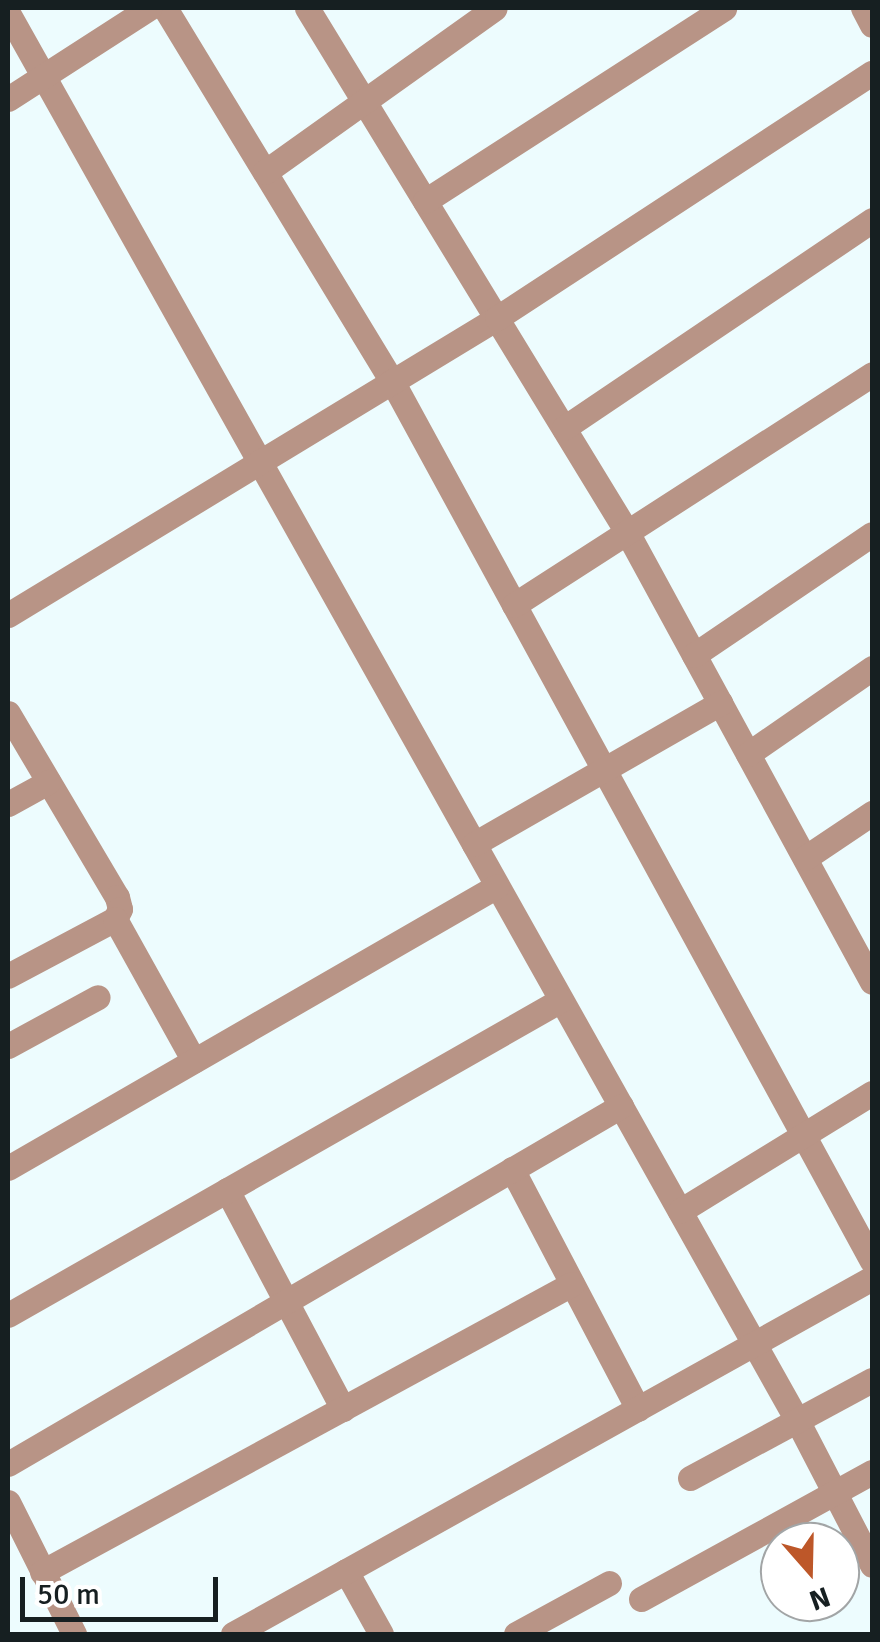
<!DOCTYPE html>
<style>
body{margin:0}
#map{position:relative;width:880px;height:1642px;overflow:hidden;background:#edfcfe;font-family:Signika,sans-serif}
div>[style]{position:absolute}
.minor>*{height:25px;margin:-12.5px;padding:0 12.5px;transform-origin:12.5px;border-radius:12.5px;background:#b89486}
span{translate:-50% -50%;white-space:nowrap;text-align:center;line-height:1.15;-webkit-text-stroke:10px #fff;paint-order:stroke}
.frame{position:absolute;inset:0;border:10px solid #161f21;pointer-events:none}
.north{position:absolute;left:760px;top:1522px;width:100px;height:100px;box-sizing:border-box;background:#fff;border:2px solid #a2a5a6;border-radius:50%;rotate:160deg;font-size:28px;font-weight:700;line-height:40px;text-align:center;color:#161f21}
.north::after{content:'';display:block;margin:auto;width:35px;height:45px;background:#bd5729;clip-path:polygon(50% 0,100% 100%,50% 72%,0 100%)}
.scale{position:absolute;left:20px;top:1577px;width:198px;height:45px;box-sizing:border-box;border:5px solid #161f21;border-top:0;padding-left:12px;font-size:30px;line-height:35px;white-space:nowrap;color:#161f21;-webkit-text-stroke:8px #fff;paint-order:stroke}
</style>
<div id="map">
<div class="minor">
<i style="left:165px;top:8px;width:437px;rotate:58.7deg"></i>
<i style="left:392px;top:381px;width:1002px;rotate:61.39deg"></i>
<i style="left:307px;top:8px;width:614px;rotate:58.59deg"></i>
<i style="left:627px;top:532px;width:512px;rotate:61.43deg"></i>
<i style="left:863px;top:8px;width:19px;rotate:62deg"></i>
<i style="left:8px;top:13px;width:1615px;rotate:60.72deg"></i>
<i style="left:798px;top:1422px;width:161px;rotate:62.6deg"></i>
<i style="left:8px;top:99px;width:168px;rotate:-32.8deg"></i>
<i style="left:265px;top:172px;width:282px;rotate:-35.5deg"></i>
<i style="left:425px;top:201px;width:356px;rotate:-32.8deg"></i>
<i style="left:564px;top:428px;width:372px;rotate:-34deg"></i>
<i style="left:514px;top:605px;width:426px;rotate:-32.8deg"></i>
<i style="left:8px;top:615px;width:572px;rotate:-31.27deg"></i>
<i style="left:497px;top:318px;width:448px;rotate:-33.2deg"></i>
<i style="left:694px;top:655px;width:215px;rotate:-34.2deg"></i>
<i style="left:8px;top:713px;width:214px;rotate:59.4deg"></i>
<i style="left:117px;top:897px;width:12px;rotate:76deg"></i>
<i style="left:120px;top:909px;width:11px;rotate:117deg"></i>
<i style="left:115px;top:919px;width:121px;rotate:152deg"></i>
<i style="left:748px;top:754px;width:151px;rotate:-34.7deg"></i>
<i style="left:8px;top:804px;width:46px;rotate:-28.8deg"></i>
<i style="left:474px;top:844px;width:284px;rotate:-29.8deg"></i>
<i style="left:805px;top:858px;width:81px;rotate:-33.9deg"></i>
<i style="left:115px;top:919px;width:162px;rotate:60.9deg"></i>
<i style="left:8px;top:1046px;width:102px;rotate:-28.6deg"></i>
<i style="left:8px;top:1168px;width:564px;rotate:-29.97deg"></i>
<i style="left:512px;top:1169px;width:271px;rotate:62.3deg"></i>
<i style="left:227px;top:1190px;width:248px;rotate:62.1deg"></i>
<i style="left:680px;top:1211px;width:225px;rotate:-31.6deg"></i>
<i style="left:8px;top:1315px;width:636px;rotate:-29.67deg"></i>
<i style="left:8px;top:1464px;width:710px;rotate:-30.29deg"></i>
<i style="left:690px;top:1478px;width:207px;rotate:-28.3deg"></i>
<i style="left:8px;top:1502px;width:148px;rotate:63.4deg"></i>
<i style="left:346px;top:1571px;width:72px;rotate:60.9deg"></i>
<i style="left:42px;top:1572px;width:603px;rotate:-28.52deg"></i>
<i style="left:641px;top:1599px;width:264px;rotate:-28.8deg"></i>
<i style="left:233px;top:1634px;width:731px;rotate:-29.12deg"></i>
<i style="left:516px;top:1634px;width:106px;rotate:-28.7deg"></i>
</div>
<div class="frame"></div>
<div class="north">N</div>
<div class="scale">50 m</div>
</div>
